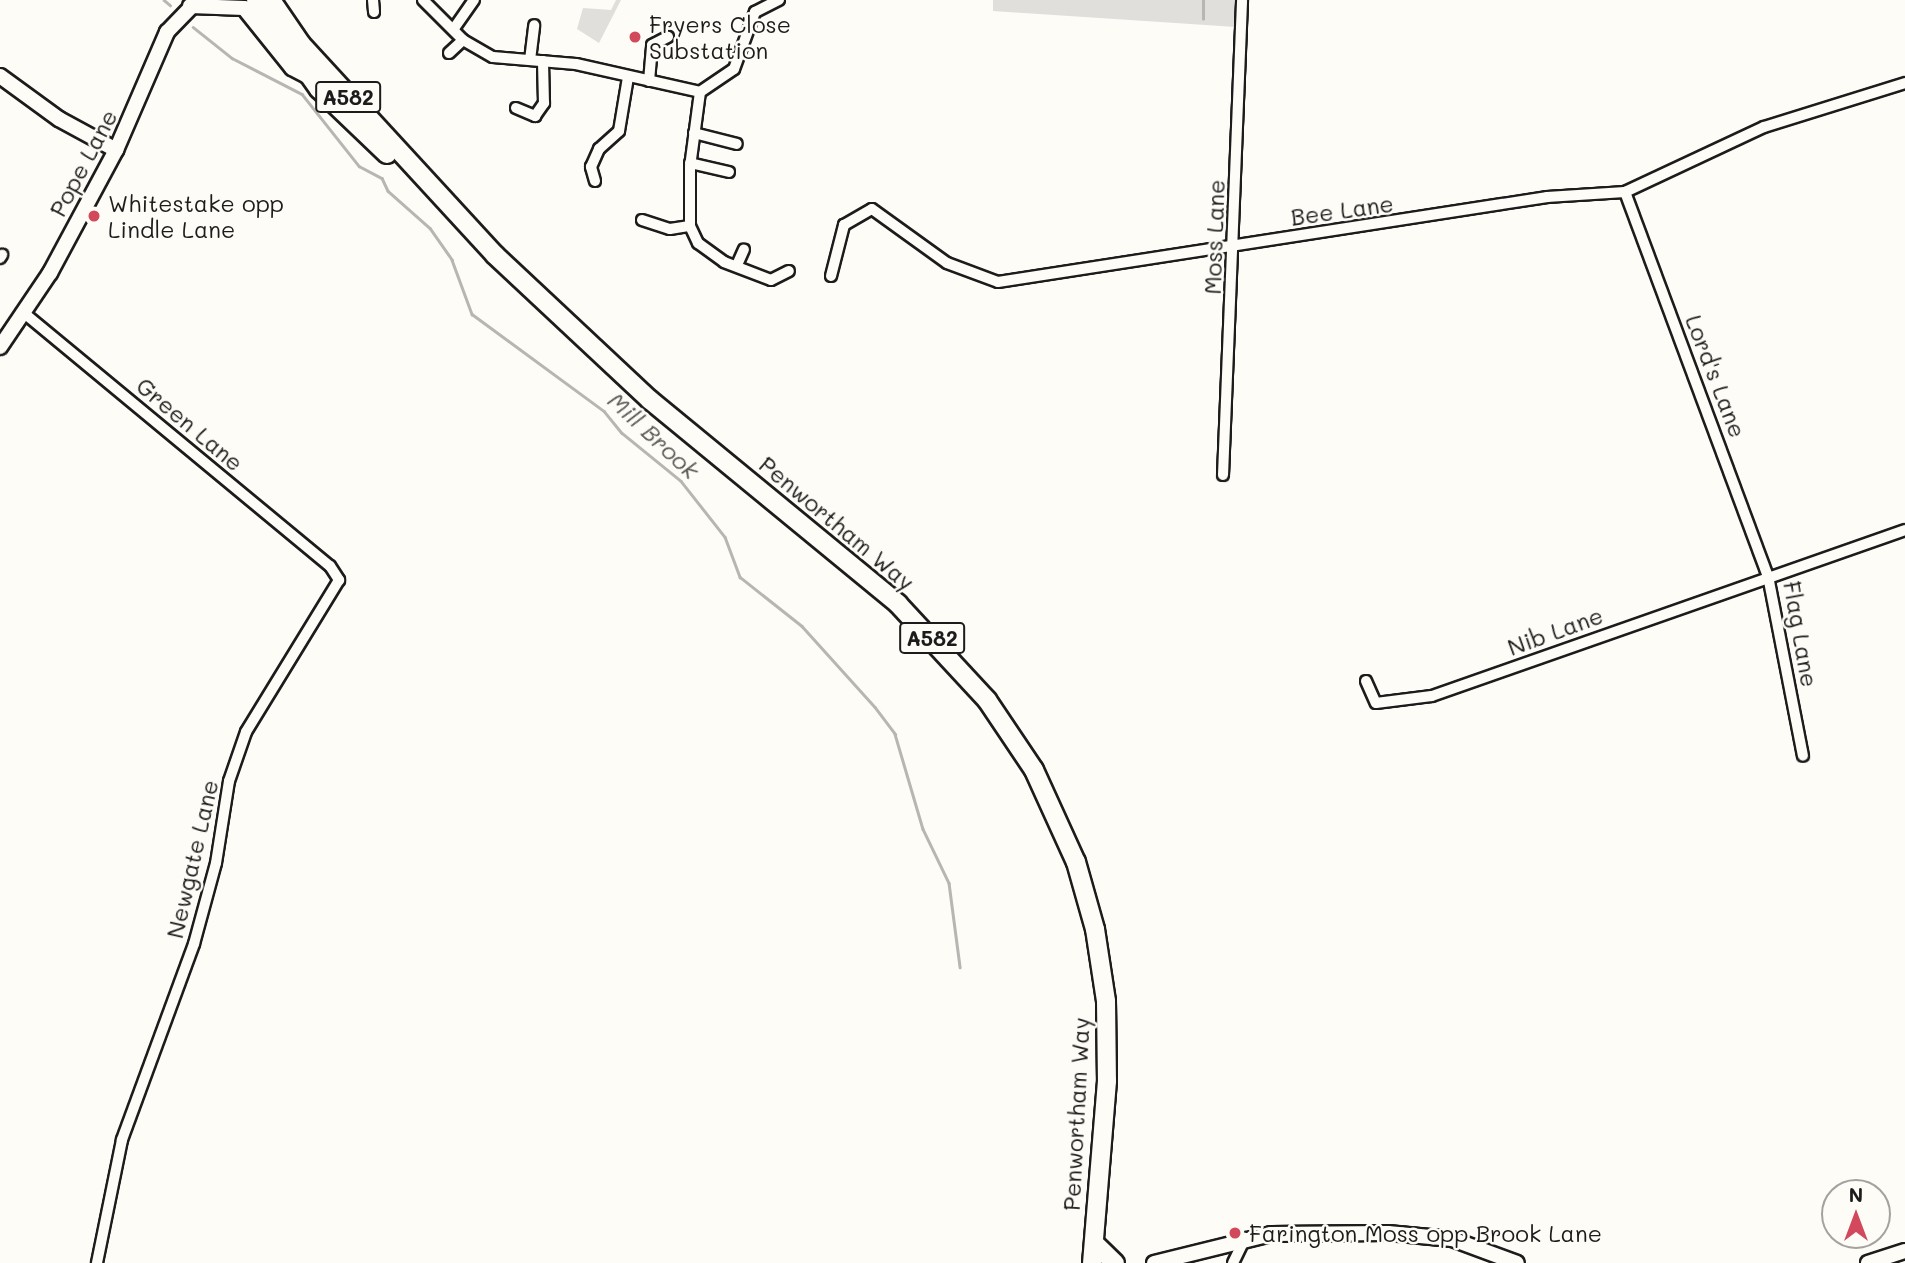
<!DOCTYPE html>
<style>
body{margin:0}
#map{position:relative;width:1905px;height:1263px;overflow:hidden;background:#fdfcf7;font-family:Mali,sans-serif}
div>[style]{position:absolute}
.green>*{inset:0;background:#e0dfdb}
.stream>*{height:2.5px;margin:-1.25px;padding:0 1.25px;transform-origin:1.25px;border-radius:1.25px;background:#b7b6b2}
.roads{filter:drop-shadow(2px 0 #1c1c1c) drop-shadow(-2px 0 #1c1c1c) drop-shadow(0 2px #1c1c1c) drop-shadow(0 -2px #1c1c1c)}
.street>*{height:10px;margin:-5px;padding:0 5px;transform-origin:5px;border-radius:5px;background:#fdfcf7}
.secondary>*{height:14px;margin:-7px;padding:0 7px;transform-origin:7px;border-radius:7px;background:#fdfcf7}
.highway>*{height:18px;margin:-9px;padding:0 9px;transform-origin:9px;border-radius:9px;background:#fdfcf7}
.rail>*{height:2.5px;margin-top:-1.25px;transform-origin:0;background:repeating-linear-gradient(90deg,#1c1c1c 0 10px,transparent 0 15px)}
.bridges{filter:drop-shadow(2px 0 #1c1c1c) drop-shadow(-2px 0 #1c1c1c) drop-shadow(0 2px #1c1c1c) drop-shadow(0 -2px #1c1c1c)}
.secondary-bridge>*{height:14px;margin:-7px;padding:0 7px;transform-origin:7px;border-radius:7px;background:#fdfcf7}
.dots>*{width:19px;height:19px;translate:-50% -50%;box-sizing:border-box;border:4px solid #fdfcf7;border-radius:50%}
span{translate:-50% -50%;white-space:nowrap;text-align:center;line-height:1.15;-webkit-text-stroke:5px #fdfcf7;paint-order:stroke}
.shield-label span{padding:2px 5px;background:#fdfcf7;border:2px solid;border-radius:5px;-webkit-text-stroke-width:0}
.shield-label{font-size:21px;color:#1c1c1c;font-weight:700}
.poi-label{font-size:23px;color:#1c1c1c}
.left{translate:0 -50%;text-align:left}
.street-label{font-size:23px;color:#1c1c1c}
.water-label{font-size:24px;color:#5a5a58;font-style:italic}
.north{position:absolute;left:1821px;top:1179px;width:70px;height:70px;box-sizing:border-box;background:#fdfcf7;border:2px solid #a3a29f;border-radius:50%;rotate:0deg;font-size:19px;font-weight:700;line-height:28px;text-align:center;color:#1c1c1c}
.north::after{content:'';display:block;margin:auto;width:24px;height:32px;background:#d1495b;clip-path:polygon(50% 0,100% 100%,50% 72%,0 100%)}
</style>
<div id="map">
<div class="green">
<i style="clip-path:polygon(616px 0,621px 0,599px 43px,577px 29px,583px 8px,611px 10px)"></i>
<i style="clip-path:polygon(993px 0,1237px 0,1236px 27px,993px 11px)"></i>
</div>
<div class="stream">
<i style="left:164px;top:0;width:8px;rotate:40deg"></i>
<i style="left:1203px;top:19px;width:19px;rotate:-90deg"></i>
<i style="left:193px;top:27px;width:50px;rotate:38.5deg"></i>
<i style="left:232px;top:58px;width:79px;rotate:27.2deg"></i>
<i style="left:302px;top:94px;width:92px;rotate:51.6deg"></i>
<i style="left:359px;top:166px;width:26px;rotate:28deg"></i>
<i style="left:382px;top:178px;width:14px;rotate:65deg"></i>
<i style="left:388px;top:191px;width:56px;rotate:41.4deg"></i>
<i style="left:430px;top:228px;width:39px;rotate:55deg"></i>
<i style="left:452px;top:260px;width:58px;rotate:69.7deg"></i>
<i style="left:472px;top:314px;width:164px;rotate:36.3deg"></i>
<i style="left:604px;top:411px;width:28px;rotate:51deg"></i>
<i style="left:622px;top:433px;width:76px;rotate:39.1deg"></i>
<i style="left:681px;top:481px;width:71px;rotate:51.8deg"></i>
<i style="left:725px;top:537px;width:43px;rotate:69.4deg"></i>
<i style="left:740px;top:577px;width:79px;rotate:38.3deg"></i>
<i style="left:802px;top:626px;width:109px;rotate:48deg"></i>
<i style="left:875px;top:707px;width:34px;rotate:53deg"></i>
<i style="left:895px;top:734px;width:99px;rotate:73.6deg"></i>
<i style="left:923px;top:829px;width:60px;rotate:64.3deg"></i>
<i style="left:949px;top:883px;width:85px;rotate:82.5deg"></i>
</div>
<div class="roads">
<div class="street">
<i style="left:373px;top:0;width:12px;rotate:85deg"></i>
<i style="left:423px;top:0;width:57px;rotate:45deg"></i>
<i style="left:463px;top:40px;width:34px;rotate:30deg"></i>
<i style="left:493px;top:57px;width:83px;rotate:4.8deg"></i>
<i style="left:576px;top:64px;width:127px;rotate:12.7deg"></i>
<i style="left:700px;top:92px;width:41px;rotate:-34.1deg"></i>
<i style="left:734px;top:69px;width:61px;rotate:-69.8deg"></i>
<i style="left:755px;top:12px;width:27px;rotate:-27deg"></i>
<i style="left:455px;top:27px;width:33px;rotate:-55deg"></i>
<i style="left:449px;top:53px;width:19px;rotate:-43deg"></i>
<i style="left:530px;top:60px;width:35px;rotate:-83deg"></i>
<i style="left:649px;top:81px;width:36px;rotate:-85deg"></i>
<i style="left:652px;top:45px;width:18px;rotate:-27deg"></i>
<i style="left:700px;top:92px;width:76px;rotate:97.6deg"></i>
<i style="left:690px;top:167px;width:59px;rotate:90deg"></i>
<i style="left:690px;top:226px;width:19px;rotate:65deg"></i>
<i style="left:698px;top:243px;width:32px;rotate:36deg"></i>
<i style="left:724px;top:262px;width:50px;rotate:21deg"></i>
<i style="left:771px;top:280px;width:20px;rotate:-27deg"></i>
<i style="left:516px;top:108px;width:21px;rotate:23deg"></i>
<i style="left:535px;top:116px;width:16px;rotate:-55deg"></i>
<i style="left:544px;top:103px;width:42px;rotate:-91.4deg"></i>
<i style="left:694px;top:133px;width:44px;rotate:14.3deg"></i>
<i style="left:690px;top:163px;width:40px;rotate:13deg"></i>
<i style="left:595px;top:181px;width:15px;rotate:-106deg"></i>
<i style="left:591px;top:167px;width:20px;rotate:-66deg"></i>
<i style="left:599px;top:149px;width:27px;rotate:-42deg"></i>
<i style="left:619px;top:131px;width:55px;rotate:-80.5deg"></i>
<i style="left:1625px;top:192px;width:410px;rotate:69.6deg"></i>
<i style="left:1768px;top:576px;width:183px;rotate:79deg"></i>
<i style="left:642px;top:220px;width:29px;rotate:18deg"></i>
<i style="left:670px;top:229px;width:20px;rotate:-9deg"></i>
<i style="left:0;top:258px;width:4px;rotate:-56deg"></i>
<i style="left:737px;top:265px;width:17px;rotate:-66deg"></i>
<i style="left:831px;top:276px;width:53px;rotate:-75.7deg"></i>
<i style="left:844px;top:225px;width:32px;rotate:-30deg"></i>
<i style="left:872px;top:209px;width:92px;rotate:35.8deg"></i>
<i style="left:947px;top:263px;width:54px;rotate:20.4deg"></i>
<i style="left:998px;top:282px;width:556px;rotate:-8.8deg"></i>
<i style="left:1547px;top:197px;width:78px;rotate:-3.7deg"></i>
<i style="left:1625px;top:192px;width:153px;rotate:-25.1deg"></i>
<i style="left:1764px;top:127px;width:148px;rotate:-17.3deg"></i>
<i style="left:24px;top:313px;width:397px;rotate:39.6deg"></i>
<i style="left:330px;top:566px;width:17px;rotate:57deg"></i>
<i style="left:339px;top:580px;width:178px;rotate:121.5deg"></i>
<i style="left:246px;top:732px;width:52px;rotate:109.1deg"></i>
<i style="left:229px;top:781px;width:83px;rotate:99deg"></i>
<i style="left:216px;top:863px;width:84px;rotate:105.2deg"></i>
<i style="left:194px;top:944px;width:209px;rotate:110.2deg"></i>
<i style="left:122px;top:1140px;width:126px;rotate:101.5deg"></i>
<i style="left:1223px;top:475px;width:475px;rotate:-87.7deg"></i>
<i style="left:1366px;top:681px;width:24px;rotate:66deg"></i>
<i style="left:1376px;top:703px;width:56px;rotate:-7.1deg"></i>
<i style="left:1432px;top:696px;width:501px;rotate:-19.34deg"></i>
<i style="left:1233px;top:1263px;width:28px;rotate:-64deg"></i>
</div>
<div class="secondary">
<i style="left:190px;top:6px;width:54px;rotate:2.1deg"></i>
<i style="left:244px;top:8px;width:77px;rotate:51.3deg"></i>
<i style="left:292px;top:68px;width:19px;rotate:28deg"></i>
<i style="left:0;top:76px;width:73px;rotate:36.1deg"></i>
<i style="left:59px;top:119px;width:65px;rotate:28.5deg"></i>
<i style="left:0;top:347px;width:89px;rotate:-56deg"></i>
<i style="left:50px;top:273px;width:140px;rotate:-61.8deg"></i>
<i style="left:116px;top:150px;width:129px;rotate:-66.6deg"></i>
<i style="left:167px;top:32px;width:45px;rotate:-45.9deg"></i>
<i style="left:1154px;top:1263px;width:121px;rotate:-13.9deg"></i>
<i style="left:1271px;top:1234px;width:117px;rotate:-0.5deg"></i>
<i style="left:1388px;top:1233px;width:64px;rotate:5.4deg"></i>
<i style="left:1452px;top:1239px;width:69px;rotate:20.3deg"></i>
</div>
<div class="highway">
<i style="left:256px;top:0;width:109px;rotate:54.7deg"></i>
<i style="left:319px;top:89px;width:94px;rotate:43.7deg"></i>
<i style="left:271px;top:0;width:53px;rotate:55.7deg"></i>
<i style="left:301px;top:44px;width:287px;rotate:47.4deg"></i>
<i style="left:495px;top:255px;width:212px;rotate:43.1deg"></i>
<i style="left:650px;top:400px;width:321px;rotate:39.4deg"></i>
<i style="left:898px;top:604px;width:131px;rotate:47.2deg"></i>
<i style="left:987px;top:700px;width:84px;rotate:56.1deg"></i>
<i style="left:1034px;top:770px;width:101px;rotate:65.5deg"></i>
<i style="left:1076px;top:862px;width:70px;rotate:74.2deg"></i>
<i style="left:1095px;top:929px;width:73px;rotate:81.3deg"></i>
<i style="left:1106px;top:1001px;width:80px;rotate:89.3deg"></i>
<i style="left:1107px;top:1081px;width:183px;rotate:94.7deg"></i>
<i style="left:1094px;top:1243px;width:29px;rotate:44deg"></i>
</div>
</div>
<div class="rail">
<i style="left:1893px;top:1263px;width:19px;rotate:-51deg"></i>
</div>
<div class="bridges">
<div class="secondary-bridge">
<i style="left:1868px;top:1263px;width:39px;rotate:-18deg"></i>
</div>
</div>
<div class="dots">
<i style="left:635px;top:37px;background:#d1495b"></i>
<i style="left:94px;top:216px;background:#d1495b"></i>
<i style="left:1235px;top:1233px;background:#d1495b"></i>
</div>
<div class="shield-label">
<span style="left:348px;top:97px">A582</span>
<span style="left:932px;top:638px">A582</span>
</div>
<div class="poi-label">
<span class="left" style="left:649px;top:37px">Fryers Close<br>Substation</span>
<span class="left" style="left:108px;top:216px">Whitestake opp<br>Lindle Lane</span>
<span class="left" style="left:1249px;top:1233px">Farington Moss opp Brook Lane</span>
</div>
<div class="street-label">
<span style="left:83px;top:163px;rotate:-62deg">Pope Lane</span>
<span style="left:1342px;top:210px;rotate:-8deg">Bee Lane</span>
<span style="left:1214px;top:237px;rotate:-88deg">Moss Lane</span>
<span style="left:1716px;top:376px;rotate:69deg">Lord's Lane</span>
<span style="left:190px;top:424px;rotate:40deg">Green Lane</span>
<span style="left:837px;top:523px;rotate:40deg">Penwortham Way</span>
<span style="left:1555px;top:631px;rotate:-20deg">Nib Lane</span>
<span style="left:1801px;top:634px;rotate:80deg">Flag Lane</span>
<span style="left:192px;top:859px;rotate:-77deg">Newgate Lane</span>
<span style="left:1076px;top:1114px;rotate:-87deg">Penwortham Way</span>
</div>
<div class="water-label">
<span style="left:654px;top:435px;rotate:43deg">Mill Brook</span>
</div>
<div class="north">N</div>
</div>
